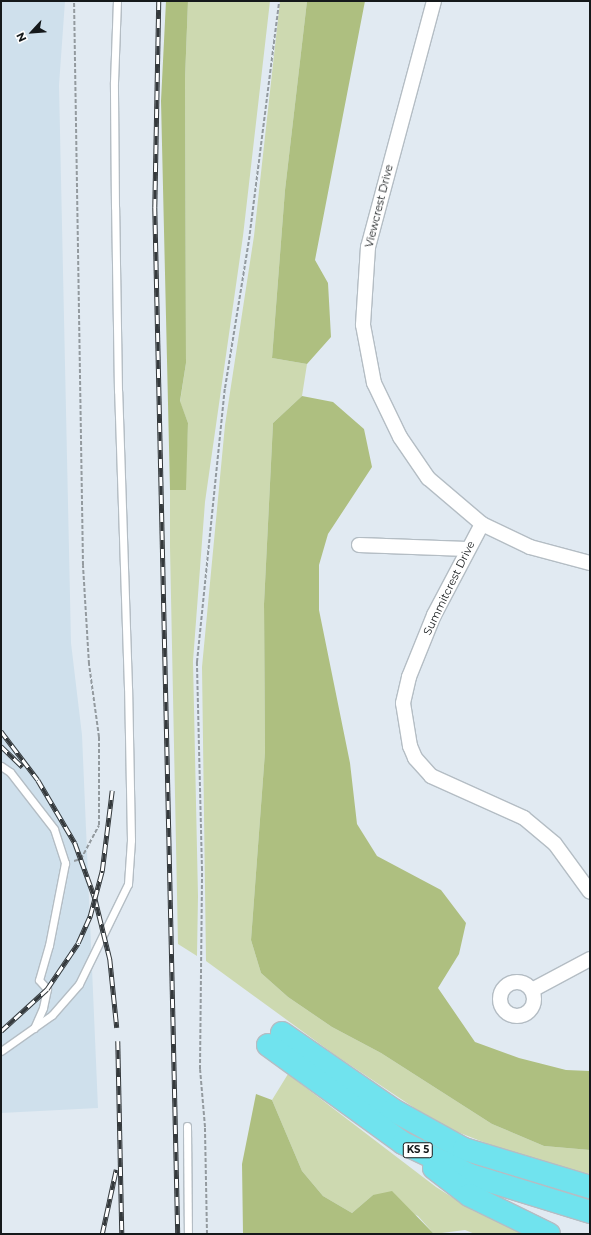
<!DOCTYPE html>
<style>
body{margin:0}
#map{position:relative;width:591px;height:1235px;overflow:hidden;background:#e1eaf2;font-family:Montserrat,sans-serif}
div>[style]{position:absolute}
.built>*{inset:0;background:#cfe0ec}
.green>*{inset:0;background:#cdd9b0}
.forest>*{inset:0;background:#aebf80}
.path>*{height:2px;margin-top:-1px;transform-origin:0;background:repeating-linear-gradient(90deg,#939a9f 0 4px,transparent 0 6px)}
.roads{filter:drop-shadow(1px 0 #b4bdc4) drop-shadow(-1px 0 #b4bdc4) drop-shadow(0 1px #b4bdc4) drop-shadow(0 -1px #b4bdc4)}
.service>*{height:7px;margin:-3.5px;padding:0 3.5px;transform-origin:3.5px;border-radius:3.5px;background:#fff}
.minor>*{height:14px;margin:-7px;padding:0 7px;transform-origin:7px;border-radius:7px;background:#fff}
.minor>.ring{margin:-7px;padding:0;box-sizing:content-box;background:none;border:14px solid #fff;border-radius:50%}
.motorway>*{height:22px;margin:-11px;padding:0 11px;transform-origin:11px;border-radius:11px;background:#70e3ee}
.rail>*{height:4.5px;margin-top:-2.25px;transform-origin:0;background:repeating-linear-gradient(90deg,#fff 0 9px,#34393c 0 18px);box-sizing:border-box;border-block:1px solid #34393c}
span{translate:-50% -50%;white-space:nowrap;text-align:center;line-height:1.15;-webkit-text-stroke:3.5px #fff;paint-order:stroke}
.shield-label span{padding:1px 3px;background:#fff;border:1px solid;border-radius:3px;-webkit-text-stroke-width:0}
.shield-label{font-size:10px;color:#15191b;font-weight:700}
.street-label{font-size:11px;color:#15191b}
.frame{position:absolute;inset:0;border:2px solid #15191b;pointer-events:none}
.north{position:absolute;left:12px;top:12px;width:40px;height:40px;-webkit-text-stroke:3px #fff;paint-order:stroke;rotate:244deg;font-size:11px;font-weight:700;line-height:16px;text-align:center;color:#15191b}
.north::after{content:'';display:block;margin:auto;width:14px;height:18px;background:#15191b;clip-path:polygon(50% 0,100% 100%,50% 72%,0 100%)}
</style>
<div id="map">
<div class="built">
<i style="clip-path:polygon(1px 1px,65px 1px,59px 85px,71px 643px,82px 735px,98px 1108px,1px 1113px)"></i>
</div>
<div class="green">
<i style="clip-path:polygon(188px 1px,270px 1px,243px 236px,205px 502px,193px 661px,198px 896px,197px 956px,178px 944px,170px 547px,170px 490px,185px 490px,188px 423px,180px 402px,186px 363px,185px 79px)"></i>
<i style="clip-path:polygon(280px 1px,307px 1px,285px 190px,272px 358px,307px 364px,302px 396px,273px 423px,264px 604px,265px 752px,251px 940px,261px 973px,288px 997px,332px 1027px,381px 1053px,492px 1124px,544px 1146px,590px 1150px,590px 1174px,524px 1158px,455px 1131px,416px 1109px,335px 1055px,206px 961px,202px 667px,225px 425px,254px 236px)"></i>
<i style="clip-path:polygon(288px 1074px,436px 1187px,472px 1210px,523px 1234px,475px 1234px,465px 1230px,434px 1234px,418px 1216px,373px 1195px,352px 1213px,323px 1196px,302px 1171px,272px 1100px)"></i>
</div>
<div class="forest">
<i style="clip-path:polygon(166px 1px,188px 1px,185px 79px,186px 363px,180px 401px,188px 423px,186px 490px,170px 490px,161px 101px)"></i>
<i style="clip-path:polygon(307px 1px,365px 1px,315px 260px,328px 283px,331px 337px,307px 364px,272px 358px,285px 190px)"></i>
<i style="clip-path:polygon(302px 396px,333px 402px,364px 429px,372px 467px,328px 534px,319px 565px,319px 610px,350px 763px,357px 824px,377px 856px,441px 890px,466px 923px,459px 954px,438px 988px,475px 1042px,519px 1058px,566px 1070px,590px 1071px,590px 1150px,544px 1146px,492px 1124px,381px 1053px,332px 1027px,288px 997px,261px 973px,251px 940px,265px 752px,264px 604px,273px 423px)"></i>
<i style="clip-path:polygon(256px 1094px,272px 1100px,302px 1171px,323px 1196px,352px 1213px,373px 1195px,392px 1191px,434px 1234px,243px 1234px,242px 1164px)"></i>
</div>
<div class="path">
<i style="left:74px;top:861px;width:7px;rotate:-16deg"></i>
<i style="left:81px;top:859px;width:38px;rotate:-62deg"></i>
<i style="left:99px;top:825px;width:88px;rotate:-90deg"></i>
<i style="left:99px;top:737px;width:74px;rotate:-97.8deg"></i>
<i style="left:89px;top:664px;width:99px;rotate:-93.5deg"></i>
<i style="left:83px;top:565px;width:564px;rotate:-90.91deg"></i>
<i style="left:207px;top:1234px;width:107px;rotate:-91.1deg"></i>
<i style="left:205px;top:1127px;width:58px;rotate:-94.9deg"></i>
<i style="left:200px;top:1069px;width:199px;rotate:-89.4deg"></i>
<i style="left:202px;top:870px;width:208px;rotate:-91.4deg"></i>
<i style="left:197px;top:662px;width:275px;rotate:-84.2deg"></i>
<i style="left:225px;top:388px;width:150px;rotate:-80.8deg"></i>
<i style="left:249px;top:240px;width:241px;rotate:-82.8deg"></i>
</div>
<div class="roads">
<div class="service">
<i style="left:1px;top:766px;width:11px;rotate:34deg"></i>
<i style="left:10px;top:772px;width:72px;rotate:52.3deg"></i>
<i style="left:54px;top:829px;width:36px;rotate:72deg"></i>
<i style="left:65px;top:863px;width:84px;rotate:101deg"></i>
<i style="left:49px;top:945px;width:36px;rotate:106deg"></i>
<i style="left:39px;top:980px;width:12px;rotate:48deg"></i>
<i style="left:47px;top:989px;width:19px;rotate:102deg"></i>
<i style="left:43px;top:1008px;width:22px;rotate:114deg"></i>
<i style="left:1px;top:1051px;width:62px;rotate:-35.2deg"></i>
<i style="left:52px;top:1015px;width:41px;rotate:-48.9deg"></i>
<i style="left:79px;top:984px;width:111px;rotate:-63.9deg"></i>
<i style="left:128px;top:884px;width:44px;rotate:-86.1deg"></i>
<i style="left:131px;top:840px;width:152px;rotate:-91.1deg"></i>
<i style="left:128px;top:688px;width:297px;rotate:-91.9deg"></i>
<i style="left:118px;top:391px;width:184px;rotate:-90.9deg"></i>
<i style="left:115px;top:207px;width:125px;rotate:-90.5deg"></i>
<i style="left:114px;top:82px;width:81px;rotate:-87.9deg"></i>
<i style="left:187px;top:1126px;width:108px;rotate:89.5deg"></i>
</div>
<div class="minor">
<i style="left:434px;top:1px;width:255px;rotate:105deg"></i>
<i style="left:368px;top:247px;width:78px;rotate:93.7deg"></i>
<i style="left:363px;top:325px;width:59px;rotate:79.3deg"></i>
<i style="left:374px;top:383px;width:60px;rotate:64.3deg"></i>
<i style="left:400px;top:437px;width:50px;rotate:55.7deg"></i>
<i style="left:428px;top:478px;width:71px;rotate:40.4deg"></i>
<i style="left:482px;top:524px;width:53px;rotate:25.6deg"></i>
<i style="left:530px;top:547px;width:62px;rotate:14.9deg"></i>
<i style="left:482px;top:524px;width:103px;rotate:117.8deg"></i>
<i style="left:434px;top:615px;width:67px;rotate:112deg"></i>
<i style="left:409px;top:677px;width:27px;rotate:103deg"></i>
<i style="left:403px;top:703px;width:44px;rotate:80.8deg"></i>
<i style="left:410px;top:746px;width:13px;rotate:67deg"></i>
<i style="left:415px;top:758px;width:24px;rotate:48deg"></i>
<i style="left:431px;top:776px;width:102px;rotate:24.3deg"></i>
<i style="left:524px;top:818px;width:40px;rotate:40deg"></i>
<i style="left:555px;top:844px;width:59px;rotate:53.9deg"></i>
<i style="left:359px;top:545px;width:108px;rotate:2.1deg"></i>
<i class="ring" style="left:500px;top:982px;width:20px;height:20px"></i>
<i style="left:532px;top:990px;width:66px;rotate:-28.1deg"></i>
</div>
<div class="motorway">
<i style="left:282px;top:1033px;width:135px;rotate:34.7deg"></i>
<i style="left:393px;top:1110px;width:81px;rotate:28.8deg"></i>
<i style="left:464px;top:1149px;width:132px;rotate:16.8deg"></i>
<i style="left:268px;top:1045px;width:167px;rotate:36deg"></i>
<i style="left:403px;top:1143px;width:74px;rotate:25.5deg"></i>
<i style="left:470px;top:1175px;width:126px;rotate:17.1deg"></i>
<i style="left:434px;top:1168px;width:44px;rotate:37.6deg"></i>
<i style="left:469px;top:1195px;width:89px;rotate:26deg"></i>
</div>
</div>
<div class="rail">
<i style="left:159px;top:1px;width:206px;rotate:91.1deg"></i>
<i style="left:155px;top:207px;width:1027px;rotate:88.72deg"></i>
<i style="left:1px;top:731px;width:61px;rotate:52.9deg"></i>
<i style="left:38px;top:780px;width:73px;rotate:59.6deg"></i>
<i style="left:75px;top:843px;width:59px;rotate:70deg"></i>
<i style="left:95px;top:898px;width:63px;rotate:76.2deg"></i>
<i style="left:110px;top:959px;width:69px;rotate:84.2deg"></i>
<i style="left:1px;top:746px;width:30px;rotate:44deg"></i>
<i style="left:1px;top:1031px;width:62px;rotate:-42.4deg"></i>
<i style="left:47px;top:989px;width:55px;rotate:-56deg"></i>
<i style="left:78px;top:943px;width:30px;rotate:-66deg"></i>
<i style="left:90px;top:916px;width:47px;rotate:-75.1deg"></i>
<i style="left:102px;top:871px;width:81px;rotate:-82.9deg"></i>
<i style="left:118px;top:1041px;width:193px;rotate:88.8deg"></i>
<i style="left:102px;top:1234px;width:66px;rotate:-77.7deg"></i>
</div>
<div class="shield-label">
<span style="left:418px;top:1150px">KS 5</span>
</div>
<div class="street-label">
<span style="left:379px;top:206px;rotate:-76deg">Viewcrest Drive</span>
<span style="left:449px;top:588px;rotate:-64deg">Summitcrest Drive</span>
</div>
<div class="frame"></div>
<div class="north">N</div>
</div>
